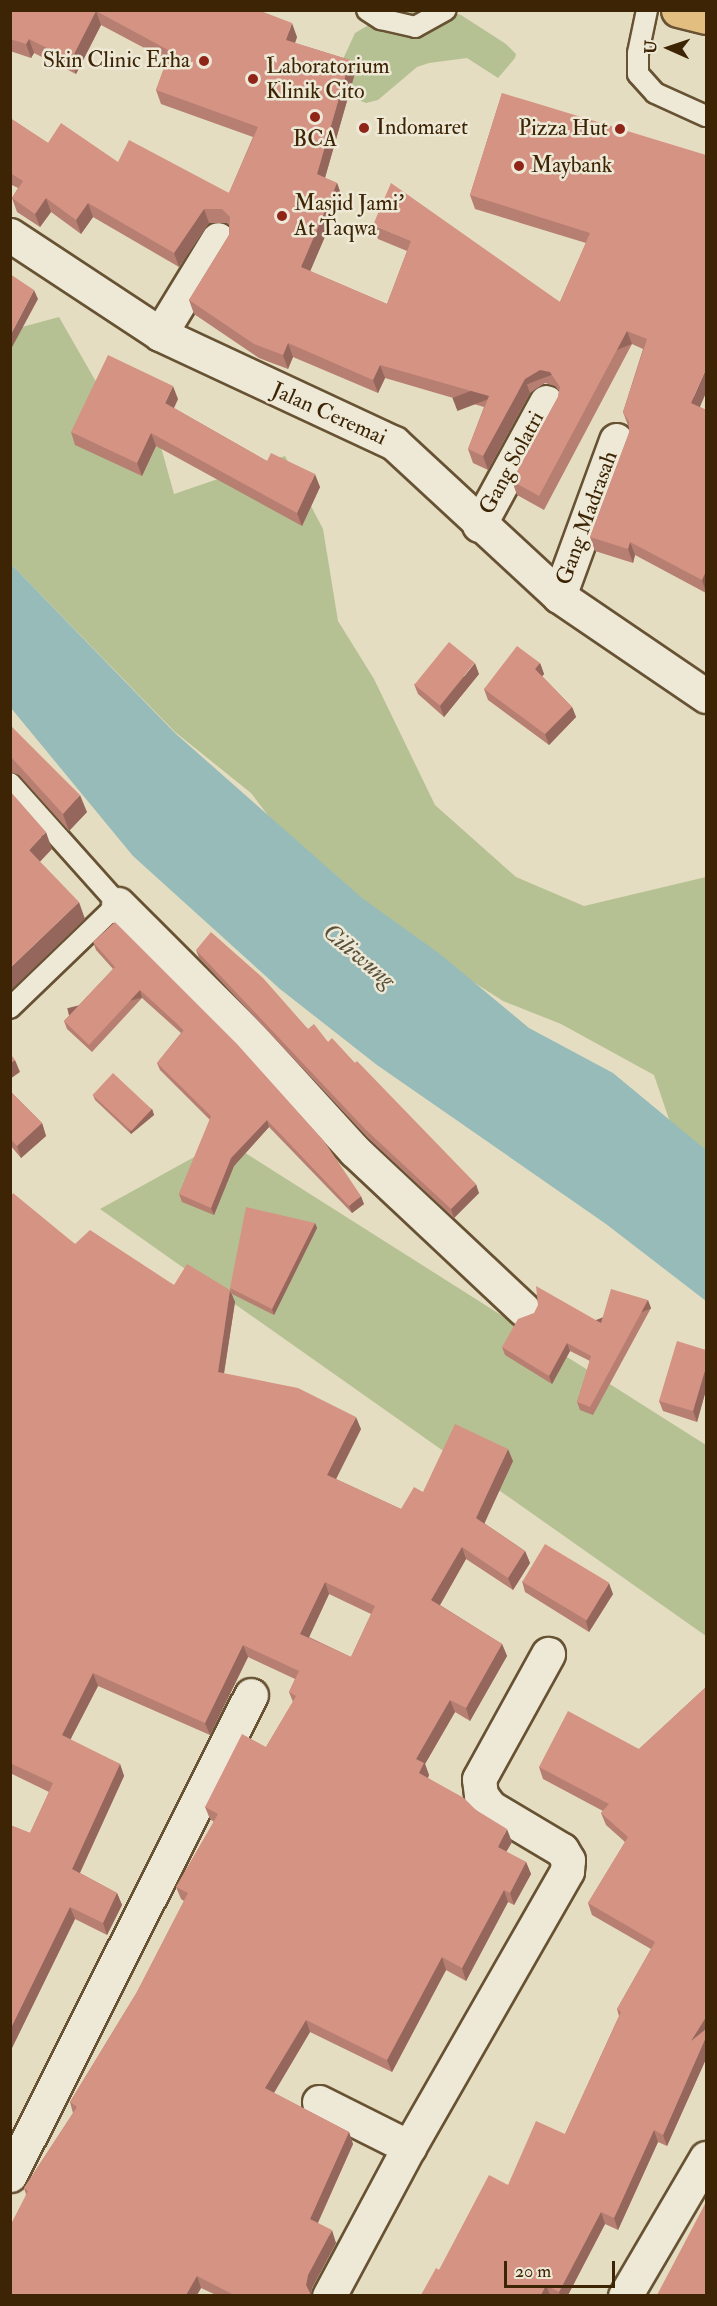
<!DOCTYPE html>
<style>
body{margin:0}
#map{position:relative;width:717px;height:2306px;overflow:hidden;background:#e5ddc1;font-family:"IM FELL Double Pica",serif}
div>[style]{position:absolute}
.green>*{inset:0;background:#b5c193}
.water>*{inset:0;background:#97bbb9}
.roads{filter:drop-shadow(2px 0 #675233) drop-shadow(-2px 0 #675233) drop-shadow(0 2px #675233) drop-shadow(0 -2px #675233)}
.lane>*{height:20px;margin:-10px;padding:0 10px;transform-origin:10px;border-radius:10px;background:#eee9d7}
.street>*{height:33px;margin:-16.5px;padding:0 16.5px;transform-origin:16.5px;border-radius:16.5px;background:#eee9d7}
.secondary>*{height:33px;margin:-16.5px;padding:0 16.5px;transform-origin:16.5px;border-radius:16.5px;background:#eee9d7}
.highway>*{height:33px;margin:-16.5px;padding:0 16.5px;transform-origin:16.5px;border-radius:16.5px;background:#e2be80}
.wall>*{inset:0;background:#b77e72}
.shaded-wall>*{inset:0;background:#95675c;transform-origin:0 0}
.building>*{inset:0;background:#d59384;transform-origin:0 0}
.dots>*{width:16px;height:16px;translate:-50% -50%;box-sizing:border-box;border:3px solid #eee9d7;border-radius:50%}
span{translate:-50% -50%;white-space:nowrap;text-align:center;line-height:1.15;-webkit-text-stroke:5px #eee9d7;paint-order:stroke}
.poi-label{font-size:22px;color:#3d2404}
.right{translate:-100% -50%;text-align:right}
.left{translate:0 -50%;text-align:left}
.street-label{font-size:22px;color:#3d2404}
.water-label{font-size:24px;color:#58513a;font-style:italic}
.frame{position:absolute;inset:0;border:12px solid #3d2404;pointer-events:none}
.north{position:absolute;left:639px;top:18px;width:60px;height:60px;-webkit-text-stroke:4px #eee9d7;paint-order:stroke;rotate:273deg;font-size:16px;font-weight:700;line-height:24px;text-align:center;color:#3d2404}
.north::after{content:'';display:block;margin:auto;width:21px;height:27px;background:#3d2404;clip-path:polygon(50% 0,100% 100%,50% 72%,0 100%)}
.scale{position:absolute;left:504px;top:2261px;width:111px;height:27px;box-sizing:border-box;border:3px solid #3d2404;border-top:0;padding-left:8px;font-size:18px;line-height:21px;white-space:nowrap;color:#3d2404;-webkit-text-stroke:4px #eee9d7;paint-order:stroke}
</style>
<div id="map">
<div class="green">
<i style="clip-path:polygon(405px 10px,446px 11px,461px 15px,506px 44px,516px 54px,515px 58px,498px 78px,467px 58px,429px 63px,417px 67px,378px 100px,366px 103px,353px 98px,347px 86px,343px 59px,355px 33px,367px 26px,404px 23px)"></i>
<i style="clip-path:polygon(59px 317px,95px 380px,156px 429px,174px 494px,285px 456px,323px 529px,338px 621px,374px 679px,435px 805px,516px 877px,584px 906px,706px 877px,706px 1167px,675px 1137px,654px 1075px,561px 1024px,503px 1001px,346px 901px,283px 835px,251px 793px,175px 732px,11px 564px,11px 330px)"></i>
<i style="clip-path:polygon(225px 1140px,706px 1445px,706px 1636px,100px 1209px)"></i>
</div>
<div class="water">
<i style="clip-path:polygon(11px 564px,175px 733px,362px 898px,440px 954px,529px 1028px,613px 1073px,706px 1150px,706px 1301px,606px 1224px,377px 1065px,280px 989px,133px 856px,11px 708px)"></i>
</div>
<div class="roads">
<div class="lane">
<i style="left:367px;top:10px;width:17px;rotate:33deg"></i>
<i style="left:381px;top:19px;width:35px;rotate:13deg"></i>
<i style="left:415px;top:27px;width:35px;rotate:-29deg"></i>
<i style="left:647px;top:10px;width:44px;rotate:101.8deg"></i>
<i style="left:638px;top:53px;width:21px;rotate:90deg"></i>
<i style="left:638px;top:74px;width:25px;rotate:48deg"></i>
<i style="left:655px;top:93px;width:56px;rotate:24.3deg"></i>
<i style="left:10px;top:783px;width:162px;rotate:48.2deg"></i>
<i style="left:118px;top:904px;width:150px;rotate:136.1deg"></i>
</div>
<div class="street">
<i style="left:160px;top:334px;width:111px;rotate:-58.6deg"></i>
<i style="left:479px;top:525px;width:140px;rotate:-61.4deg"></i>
<i style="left:559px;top:596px;width:166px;rotate:-69.9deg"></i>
<i style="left:118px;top:904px;width:191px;rotate:45deg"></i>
<i style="left:253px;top:1039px;width:151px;rotate:47.7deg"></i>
<i style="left:355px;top:1151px;width:231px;rotate:43.2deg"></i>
<i style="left:319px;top:2102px;width:101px;rotate:26.6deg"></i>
<i style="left:10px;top:2175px;width:537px;rotate:-63.34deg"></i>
<i style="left:329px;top:2296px;width:169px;rotate:-61.8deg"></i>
<i style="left:409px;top:2147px;width:318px;rotate:-60.2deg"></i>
<i style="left:567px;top:1871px;width:11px;rotate:-85deg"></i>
<i style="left:568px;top:1860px;width:12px;rotate:-121deg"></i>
<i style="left:562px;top:1850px;width:84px;rotate:-149.2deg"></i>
<i style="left:490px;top:1807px;width:15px;rotate:-127deg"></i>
<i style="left:481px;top:1795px;width:16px;rotate:-97deg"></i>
<i style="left:479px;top:1779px;width:143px;rotate:-61.1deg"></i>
<i style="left:625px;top:2296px;width:160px;rotate:-59.6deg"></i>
</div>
<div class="secondary">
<i style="left:10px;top:235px;width:180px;rotate:33.4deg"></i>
<i style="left:160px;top:334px;width:258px;rotate:25deg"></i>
<i style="left:394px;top:443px;width:225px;rotate:42.8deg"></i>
<i style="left:559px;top:596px;width:178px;rotate:34.2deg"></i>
</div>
<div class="highway">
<i style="left:678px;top:10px;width:29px;rotate:14deg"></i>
</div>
</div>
<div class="wall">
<i style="clip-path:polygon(10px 10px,258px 10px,297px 37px,295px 43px,350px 60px,355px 73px,325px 178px,337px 183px,342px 197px,310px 271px,387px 304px,407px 251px,378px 239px,373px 225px,560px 302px,586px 243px,475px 209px,470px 195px,502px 93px,700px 407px,706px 410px,706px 593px,635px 555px,633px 563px,595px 551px,590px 537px,629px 433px,629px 428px,623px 412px,643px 349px,632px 344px,544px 510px,517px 495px,512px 481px,558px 397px,559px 391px,555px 386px,545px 383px,530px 393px,488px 470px,473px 463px,468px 449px,484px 407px,385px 378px,378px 393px,293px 357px,288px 369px,259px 358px,194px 314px,189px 300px,229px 235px,229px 225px,227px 223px,209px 223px,179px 267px,93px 217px,81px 234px,51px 212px,40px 227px,17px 212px,12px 198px,18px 188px,10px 184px,10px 118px,48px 143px,229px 193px,253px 137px,161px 104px,156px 90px,167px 60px,101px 25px,76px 74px,34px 53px,31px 58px,10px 51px)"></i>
<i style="clip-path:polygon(178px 399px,174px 408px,267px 461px,320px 487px,302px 526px,156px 446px,142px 476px,75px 445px,71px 432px)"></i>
<i style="clip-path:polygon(540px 663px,544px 674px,542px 676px,572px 707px,576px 717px,549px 745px,488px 700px,484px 689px)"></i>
<i style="clip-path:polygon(479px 674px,444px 717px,418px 694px,414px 684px)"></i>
<i style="clip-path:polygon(10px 725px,87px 812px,69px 831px,19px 775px,10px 772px)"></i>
<i style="clip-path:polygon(93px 942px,364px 1204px,352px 1213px,269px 1127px,234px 1166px,214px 1215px,182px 1202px,179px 1194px,210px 1120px,160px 1070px,157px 1063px,181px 1033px,142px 998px,92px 1052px,67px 1029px,64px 1021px,113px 969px,96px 950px)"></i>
<i style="clip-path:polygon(196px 950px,308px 1029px,328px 1042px,355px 1063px,479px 1193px,454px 1218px,368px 1138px,199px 958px)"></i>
<i style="clip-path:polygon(10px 1091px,42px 1123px,46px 1136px,21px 1158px,10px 1145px)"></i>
<i style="clip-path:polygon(93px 1095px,152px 1109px,154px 1115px,131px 1134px,95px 1100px)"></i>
<i style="clip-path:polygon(evenodd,10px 1199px,75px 1244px,174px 1285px,230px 1290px,235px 1302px,224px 1374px,361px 1429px,336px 1479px,401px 1509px,423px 1492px,513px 1461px,484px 1523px,525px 1551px,530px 1563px,513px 1590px,466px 1559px,440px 1605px,502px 1644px,507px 1656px,470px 1721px,455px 1712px,425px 1764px,429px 1775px,428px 1778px,476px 1810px,512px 1842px,506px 1852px,526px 1862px,531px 1874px,514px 1905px,508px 1902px,466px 1981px,446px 1970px,392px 2072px,310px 2032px,274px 2093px,349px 2132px,353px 2144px,318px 2223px,336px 2243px,312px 2288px,311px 2295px,216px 2295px,201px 2288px,197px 2295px,10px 2295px,26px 2194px,24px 2188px,73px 2113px,70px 2102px,137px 1992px,184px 1901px,181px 1899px,176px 1887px,214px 1822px,210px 1819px,205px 1807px,266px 1747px,293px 1702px,289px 1692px,295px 1679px,248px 1657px,210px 1735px,98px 1686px,70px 1740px,120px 1764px,124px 1776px,80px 1873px,117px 1893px,122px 1905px,107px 1935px,75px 1919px,11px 2050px,10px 2050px,10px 1825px,30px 1833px,49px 1792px,10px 1773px,10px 1199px,329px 1594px,371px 1614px,351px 1657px,309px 1637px,329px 1594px)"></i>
<i style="clip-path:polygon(315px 1223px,317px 1228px,274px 1315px,232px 1294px,230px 1288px)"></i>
<i style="clip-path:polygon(651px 1308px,593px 1415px,580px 1410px,577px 1402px,590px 1361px,570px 1351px,552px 1384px,505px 1355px,502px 1347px,601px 1323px)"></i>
<i style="clip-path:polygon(706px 1350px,706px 1390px,697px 1422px,663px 1411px,659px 1401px)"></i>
<i style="clip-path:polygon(522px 1581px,613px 1594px,589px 1632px,525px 1592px)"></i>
<i style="clip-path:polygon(706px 1687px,706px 2059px,667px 2146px,658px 2142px,618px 2230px,605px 2224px,568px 2295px,421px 2295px,439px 2270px,508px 2185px,565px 2134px,619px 2016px,617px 2009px,651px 1949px,592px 1915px,588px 1903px,625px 1842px,606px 1825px,601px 1813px,603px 1811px,543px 1779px,539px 1767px,639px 1749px)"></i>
</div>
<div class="shaded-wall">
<i style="clip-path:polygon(96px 11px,101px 25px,76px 74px,71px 60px)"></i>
<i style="clip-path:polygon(292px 23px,297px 37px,291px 54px,286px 40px)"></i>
<i style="clip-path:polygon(29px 39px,34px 53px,31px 58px,26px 44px)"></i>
<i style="clip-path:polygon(350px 60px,355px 73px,322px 188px,317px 174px)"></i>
<i style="clip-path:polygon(337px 183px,342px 197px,306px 281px,301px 267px)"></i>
<i style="clip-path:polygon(46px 198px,51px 212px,40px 227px,35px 214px)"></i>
<i style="clip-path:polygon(88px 203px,93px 217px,81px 234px,76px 220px)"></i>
<i style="clip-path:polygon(204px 209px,209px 223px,179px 267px,174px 253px)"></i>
<i style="clip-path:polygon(34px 290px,38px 299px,10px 351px,10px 336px)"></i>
<i style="left:627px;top:331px;width:14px;height:187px;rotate:69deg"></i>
<i style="clip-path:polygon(288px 343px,293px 357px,288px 369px,283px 355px)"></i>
<i style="clip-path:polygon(380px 365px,385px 378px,378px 393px,373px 380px)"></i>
<i style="clip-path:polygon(706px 369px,706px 393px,696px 416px,691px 403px)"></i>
<i style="clip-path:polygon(525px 379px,530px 393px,488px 470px,483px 456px)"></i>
<i style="clip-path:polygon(173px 386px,178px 399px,170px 416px,165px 403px)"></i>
<i style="clip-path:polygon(151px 433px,156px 446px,142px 476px,137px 463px)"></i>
<i style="clip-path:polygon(315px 474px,320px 487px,302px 526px,297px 513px)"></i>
<i style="clip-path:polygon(630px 542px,635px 555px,633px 563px,628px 549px)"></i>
<i style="clip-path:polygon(706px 571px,706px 592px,702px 580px)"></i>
<i style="clip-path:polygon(475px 663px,479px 674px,444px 717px,440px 706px)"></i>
<i style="clip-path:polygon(540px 663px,544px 674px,539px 680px,535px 669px)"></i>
<i style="clip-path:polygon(572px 707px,576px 717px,549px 745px,545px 734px)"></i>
<i style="clip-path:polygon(80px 795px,87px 812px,69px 831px,63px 814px)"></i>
<i style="clip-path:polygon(46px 832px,52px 849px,35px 867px,29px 850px)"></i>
<i style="clip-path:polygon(79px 902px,85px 919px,10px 991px,10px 968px)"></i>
<i style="left:140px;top:990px;width:8px;height:75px;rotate:76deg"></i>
<i style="clip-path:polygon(15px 1060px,20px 1072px,10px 1079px,10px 1063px)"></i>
<i style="clip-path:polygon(152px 1109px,154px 1115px,131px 1134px,129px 1128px)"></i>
<i style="clip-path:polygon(267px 1120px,269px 1127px,234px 1166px,214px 1215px,211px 1208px,231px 1158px)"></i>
<i style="clip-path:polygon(42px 1123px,46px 1136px,21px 1158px,17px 1146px)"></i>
<i style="clip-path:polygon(476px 1184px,479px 1193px,454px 1218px,451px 1209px)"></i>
<i style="clip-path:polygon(361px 1196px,364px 1204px,352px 1213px,349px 1206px)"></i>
<i style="clip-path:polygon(315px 1223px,317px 1228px,274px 1315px,272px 1309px)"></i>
<i style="clip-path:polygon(230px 1290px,235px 1302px,222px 1385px,218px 1372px)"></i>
<i style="left:648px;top:1300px;width:9px;height:122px;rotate:69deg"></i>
<i style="clip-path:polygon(567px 1343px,570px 1351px,552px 1384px,549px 1376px)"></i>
<i style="clip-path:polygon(706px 1367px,706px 1390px,697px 1422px,693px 1411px)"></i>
<i style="clip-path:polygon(356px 1417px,361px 1429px,332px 1487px,327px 1475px)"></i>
<i style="clip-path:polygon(508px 1449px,513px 1461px,481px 1531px,476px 1518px)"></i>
<i style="clip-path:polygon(462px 1547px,466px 1559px,436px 1612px,431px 1600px)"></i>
<i style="clip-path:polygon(525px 1551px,530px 1563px,513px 1590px,508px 1578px)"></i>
<i style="clip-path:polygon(325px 1582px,329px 1594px,305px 1646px,300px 1634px)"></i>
<i style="clip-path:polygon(609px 1583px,613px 1594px,589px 1632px,586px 1621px)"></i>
<i style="clip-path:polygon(502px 1644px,507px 1656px,470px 1721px,466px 1708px)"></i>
<i style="clip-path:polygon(243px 1645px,248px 1657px,210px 1735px,205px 1723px)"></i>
<i style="clip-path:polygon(93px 1673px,98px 1686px,66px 1748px,62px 1735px)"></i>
<i style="clip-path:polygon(450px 1700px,455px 1712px,425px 1764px,429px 1775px,424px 1786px,419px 1773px,416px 1759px)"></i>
<i style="clip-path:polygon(120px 1764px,124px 1776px,76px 1881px,72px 1869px)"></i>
<i style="clip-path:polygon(507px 1829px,512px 1842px,502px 1859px,498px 1847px)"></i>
<i style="clip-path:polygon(526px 1862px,531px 1874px,514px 1905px,510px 1893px)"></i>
<i style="clip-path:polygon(504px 1890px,508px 1902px,466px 1981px,462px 1968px)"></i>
<i style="clip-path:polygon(117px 1893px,122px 1905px,107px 1935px,103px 1923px)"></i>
<i style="clip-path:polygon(70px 1907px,75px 1919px,11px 2050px,10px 2030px)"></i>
<i style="clip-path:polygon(442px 1957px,446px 1970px,392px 2072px,387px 2060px)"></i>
<i style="clip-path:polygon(706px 2017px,706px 2036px,691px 2041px)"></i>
<i style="clip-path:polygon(306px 2020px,310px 2032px,269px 2101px,265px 2088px)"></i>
<i style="clip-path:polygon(706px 2037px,706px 2059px,667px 2146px,663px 2135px)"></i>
<i style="clip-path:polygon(654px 2130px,658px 2142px,618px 2230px,614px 2218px)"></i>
<i style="clip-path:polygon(349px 2132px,353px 2144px,314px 2231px,310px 2219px)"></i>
<i style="clip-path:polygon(601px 2212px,605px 2224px,568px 2295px,560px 2295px,559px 2292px)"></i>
<i style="clip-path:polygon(332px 2230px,336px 2243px,312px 2288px,311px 2295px,306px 2285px,308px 2275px)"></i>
<i style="clip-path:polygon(197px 2276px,201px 2288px,197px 2295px,186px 2295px)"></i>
<i style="clip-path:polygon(546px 2285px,550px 2295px,541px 2295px)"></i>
</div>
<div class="building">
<i style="clip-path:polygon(10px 10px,258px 10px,292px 23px,286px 40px,350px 60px,317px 174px,337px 183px,301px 267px,387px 304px,411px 241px,373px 225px,391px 183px,560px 302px,590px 233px,470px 195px,502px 93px,706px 155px,706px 369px,691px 403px,706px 410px,706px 571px,702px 580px,630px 542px,628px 549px,590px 537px,629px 433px,629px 422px,623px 412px,647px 339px,627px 331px,539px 496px,512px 481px,558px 397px,560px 387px,550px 372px,540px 370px,525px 379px,483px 456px,468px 449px,489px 396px,380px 365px,373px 380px,288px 343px,283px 355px,254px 344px,189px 300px,229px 235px,230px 217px,222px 209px,204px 209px,174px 253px,88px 203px,76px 220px,46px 198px,35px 214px,12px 198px,23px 181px,10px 173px,10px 118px,48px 143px,61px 123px,118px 162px,129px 140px,229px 193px,258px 127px,156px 90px,170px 51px,96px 11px,71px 60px,29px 39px,26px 44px,10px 39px)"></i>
<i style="clip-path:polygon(10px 274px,34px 290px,10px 336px)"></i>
<i style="clip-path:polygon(108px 355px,173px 386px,165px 403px,267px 461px,271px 453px,315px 474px,297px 513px,151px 433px,137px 463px,71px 432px)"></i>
<i style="left:449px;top:642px;width:33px;height:55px;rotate:39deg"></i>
<i style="clip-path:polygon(517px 646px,540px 663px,535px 669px,572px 707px,545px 734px,484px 689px)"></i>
<i style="clip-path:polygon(10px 725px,80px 795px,63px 814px,12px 758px,10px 757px)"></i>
<i style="clip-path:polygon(10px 791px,46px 832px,29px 850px,79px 902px,10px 968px)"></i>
<i style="clip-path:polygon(115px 922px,237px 1044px,324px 1141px,361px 1196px,349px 1206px,267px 1120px,231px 1158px,211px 1208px,179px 1194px,211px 1116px,157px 1063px,184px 1030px,140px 990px,89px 1045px,64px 1021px,115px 967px,93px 942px)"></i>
<i style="clip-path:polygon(211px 932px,263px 978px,308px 1029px,314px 1024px,328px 1042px,332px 1038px,355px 1063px,357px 1061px,476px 1184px,451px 1209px,365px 1129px,196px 950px)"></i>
<i style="clip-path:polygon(10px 1053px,15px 1060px,10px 1063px)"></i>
<i style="left:113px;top:1073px;width:53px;height:30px;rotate:43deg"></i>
<i style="clip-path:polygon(10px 1091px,42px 1123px,17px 1146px,10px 1138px)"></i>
<i style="clip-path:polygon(evenodd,13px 1193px,75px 1244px,90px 1230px,174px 1285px,187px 1264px,230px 1290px,218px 1372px,298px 1388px,356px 1417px,327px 1475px,401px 1509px,414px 1487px,423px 1492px,455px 1424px,508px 1449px,476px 1518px,525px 1551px,508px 1578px,462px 1547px,431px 1600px,502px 1644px,466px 1708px,450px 1700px,416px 1759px,424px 1763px,419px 1773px,464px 1798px,476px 1810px,507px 1829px,498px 1847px,526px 1862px,510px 1893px,504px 1890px,462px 1968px,442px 1957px,387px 2060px,306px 2020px,265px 2088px,349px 2132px,310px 2219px,332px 2230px,308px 2275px,306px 2285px,311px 2295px,234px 2295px,197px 2276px,186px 2295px,10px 2295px,10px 2226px,28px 2191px,24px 2188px,77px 2107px,70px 2102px,137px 1992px,188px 1893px,176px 1887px,218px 1814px,205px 1807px,242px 1734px,266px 1747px,296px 1696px,289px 1692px,299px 1671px,243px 1645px,205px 1723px,93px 1673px,62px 1735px,120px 1764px,72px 1869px,117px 1893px,103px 1923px,70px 1907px,10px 2030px,10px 1825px,30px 1833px,53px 1783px,10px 1763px,10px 1199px,13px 1193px,325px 1582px,375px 1606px,351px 1657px,300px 1634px,325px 1582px)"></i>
<i style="clip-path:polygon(246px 1207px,315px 1223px,272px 1309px,230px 1288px)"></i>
<i style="clip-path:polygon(536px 1286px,601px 1323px,611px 1289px,648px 1300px,590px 1407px,577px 1402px,591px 1356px,567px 1343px,549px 1376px,502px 1347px,518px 1319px,534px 1313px,538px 1305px)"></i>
<i style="clip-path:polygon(677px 1341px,706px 1350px,706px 1367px,693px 1411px,659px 1401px)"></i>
<i style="left:545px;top:1544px;width:75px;height:44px;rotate:31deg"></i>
<i style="clip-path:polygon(706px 1687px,706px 2017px,691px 2041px,706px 2029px,706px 2037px,663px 2135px,654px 2130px,614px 2218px,601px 2212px,559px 2292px,546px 2285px,541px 2295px,421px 2295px,436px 2268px,439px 2270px,489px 2175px,508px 2185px,536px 2121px,565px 2134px,621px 2012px,617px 2009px,655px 1942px,588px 1903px,628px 1837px,601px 1813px,609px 1804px,539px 1767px,568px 1711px,639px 1749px)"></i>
<i style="clip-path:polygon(706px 2202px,706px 2295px,657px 2295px)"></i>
</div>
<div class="dots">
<i style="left:204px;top:61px;background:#8f2418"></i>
<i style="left:253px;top:79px;background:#8f2418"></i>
<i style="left:315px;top:117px;background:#8f2418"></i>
<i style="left:364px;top:128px;background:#8f2418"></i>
<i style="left:620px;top:129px;background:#8f2418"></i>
<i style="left:519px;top:166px;background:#8f2418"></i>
<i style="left:282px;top:216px;background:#8f2418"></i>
</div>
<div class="poi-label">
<span class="right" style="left:190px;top:61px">Skin Clinic Erha</span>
<span class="left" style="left:266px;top:79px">Laboratorium<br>Klinik Cito</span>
<span class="left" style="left:376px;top:128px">Indomaret</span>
<span class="right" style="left:608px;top:129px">Pizza Hut</span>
<span style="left:315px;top:140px">BCA</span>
<span class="left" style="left:531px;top:166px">Maybank</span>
<span class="left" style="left:294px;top:216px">Masjid Jami'<br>At Taqwa</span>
</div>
<div class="street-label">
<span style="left:329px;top:414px;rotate:24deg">Jalan Ceremai</span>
<span style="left:512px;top:463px;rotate:-62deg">Gang Solatri</span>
<span style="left:587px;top:518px;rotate:-70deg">Gang Madrasah</span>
</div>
<div class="water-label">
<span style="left:359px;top:956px;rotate:40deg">Ciliwung</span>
</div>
<div class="frame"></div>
<div class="north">U</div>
<div class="scale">20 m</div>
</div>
